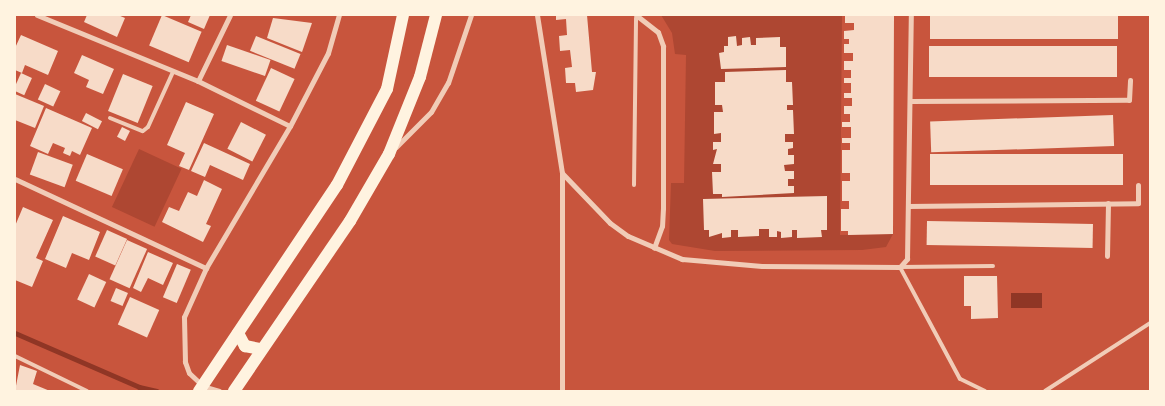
<!DOCTYPE html>
<style>
body{margin:0}
#map{position:relative;width:1165px;height:406px;overflow:hidden;background:#c8553d;font-family:Helvetica,sans-serif}
div>[style]{position:absolute}
.green>*{inset:0;background:#ae4732;transform-origin:0 0}
.water>*{inset:0;background:#8f3625;transform-origin:0 0}
.stream>*{height:5px;margin:-2.5px;padding:0 2.5px;transform-origin:2.5px;border-radius:2.5px;background:#8f3625}
.building>*{inset:0;background:#f7dbc8;transform-origin:0 0}
.service>*{height:4px;margin:-2px;padding:0 2px;transform-origin:2px;border-radius:2px;background:#f1ccb7}
.minor>*{height:5px;margin:-2.5px;padding:0 2.5px;transform-origin:2.5px;border-radius:2.5px;background:#f1ccb7}
.primary>*{height:12px;margin:-6px;padding:0 6px;transform-origin:6px;border-radius:6px;background:#fff3e0}
span{translate:-50% -50%;white-space:nowrap;text-align:center;line-height:1.15;-webkit-text-stroke:4px #fff3e0;paint-order:stroke}
.frame{position:absolute;inset:0;border:16px solid #fff3e0;pointer-events:none}
</style>
<div id="map">
<div class="green">
<i style="clip-path:polygon(661px 15px,842px 15px,840px 235px,893px 234px,886px 247px,862px 250px,715px 251px,672px 244px,669px 240px,671px 183px,684px 183px,686px 55px,675px 54px,672px 33px)"></i>
<i style="left:139px;top:149px;width:47px;height:64px;rotate:25deg"></i>
</div>
<div class="water">
<i style="left:1011px;top:293px;width:31px;height:15px"></i>
</div>
<div class="stream">
<i style="left:15px;top:333px;width:135px;rotate:23.5deg"></i>
<i style="left:139px;top:387px;width:18px;rotate:13deg"></i>
</div>
<div class="building">
<i style="clip-path:polygon(87px 15px,118px 15px,125px 18px,117px 37px,84px 22px)"></i>
<i style="left:162px;top:15px;width:43px;height:33px;rotate:23deg"></i>
<i style="clip-path:polygon(191px 15px,210px 15px,204px 29px,188px 22px)"></i>
<i style="clip-path:polygon(556px 15px,587px 15px,592px 72px,596px 72px,593px 90px,576px 92px,575px 83px,566px 83px,565px 68px,572px 67px,570px 50px,560px 51px,559px 36px,567px 35px,566px 19px,556px 20px)"></i>
<i style="clip-path:polygon(845px 15px,894px 15px,893px 234px,848px 235px,848px 231px,841px 231px,841px 209px,849px 209px,849px 201px,842px 201px,842px 181px,850px 181px,850px 173px,842px 173px,842px 150px,850px 150px,850px 143px,842px 143px,842px 138px,851px 138px,851px 127px,842px 127px,842px 122px,850px 122px,850px 114px,844px 114px,844px 106px,852px 106px,852px 98px,844px 98px,844px 93px,851px 93px,851px 83px,844px 83px,844px 78px,851px 78px,851px 70px,844px 70px,844px 61px,853px 61px,853px 53px,844px 53px,844px 44px,849px 44px,849px 39px,844px 39px,844px 31px,854px 30px,854px 23px,845px 23px)"></i>
<i style="left:930px;top:15px;width:188px;height:24px"></i>
<i style="clip-path:polygon(273px 18px,312px 23px,302px 52px,267px 38px)"></i>
<i style="clip-path:polygon(21px 35px,58px 51px,48px 75px,25px 65px,22px 73px,15px 70px,15px 48px)"></i>
<i style="left:256px;top:36px;width:48px;height:16px;rotate:22deg"></i>
<i style="clip-path:polygon(736px 36px,737px 46px,742px 45px,742px 38px,750px 37px,751px 45px,756px 45px,756px 38px,780px 37px,780px 47px,786px 47px,786px 67px,721px 69px,719px 53px,724px 52px,724px 46px,728px 46px,728px 37px)"></i>
<i style="left:227px;top:45px;width:46px;height:17px;rotate:19deg"></i>
<i style="left:929px;top:46px;width:188px;height:31px"></i>
<i style="clip-path:polygon(82px 55px,114px 69px,103px 94px,86px 87px,89px 80px,74px 73px)"></i>
<i style="left:271px;top:68px;width:26px;height:36px;rotate:25deg"></i>
<i style="clip-path:polygon(786px 70px,786px 82px,792px 82px,793px 105px,787px 105px,787px 110px,793px 110px,794px 134px,785px 134px,785px 142px,793px 142px,793px 148px,788px 149px,788px 155px,794px 155px,794px 164px,784px 165px,785px 171px,794px 171px,794px 179px,788px 179px,788px 186px,794px 186px,794px 193px,722px 197px,722px 194px,713px 194px,712px 172px,721px 172px,721px 164px,713px 164px,717px 149px,713px 150px,713px 142px,721px 142px,721px 133px,714px 134px,714px 112px,723px 112px,722px 105px,715px 105px,715px 82px,725px 82px,725px 72px)"></i>
<i style="left:21px;top:73px;width:12px;height:19px;rotate:24deg"></i>
<i style="left:123px;top:74px;width:32px;height:40px;rotate:22deg"></i>
<i style="left:45px;top:84px;width:17px;height:17px;rotate:25deg"></i>
<i style="clip-path:polygon(15px 94px,44px 106px,35px 128px,15px 120px)"></i>
<i style="clip-path:polygon(186px 102px,214px 114px,189px 170px,179px 166px,185px 153px,167px 145px)"></i>
<i style="clip-path:polygon(46px 108px,92px 128px,80px 155px,72px 151px,70px 156px,63px 153px,65px 148px,53px 143px,48px 154px,30px 146px)"></i>
<i style="left:86px;top:113px;width:18px;height:9px;rotate:27deg"></i>
<i style="left:1113px;top:115px;width:31px;height:183px;rotate:88deg"></i>
<i style="left:241px;top:122px;width:28px;height:30px;rotate:27deg"></i>
<i style="left:122px;top:127px;width:9px;height:11px;rotate:27deg"></i>
<i style="clip-path:polygon(204px 143px,250px 164px,243px 180px,210px 165px,205px 177px,191px 171px)"></i>
<i style="left:38px;top:152px;width:37px;height:24px;rotate:20deg"></i>
<i style="left:87px;top:154px;width:39px;height:29px;rotate:23deg"></i>
<i style="left:930px;top:154px;width:193px;height:31px"></i>
<i style="clip-path:polygon(204px 180px,222px 189px,206px 224px,211px 226px,203px 242px,162px 222px,169px 207px,179px 211px,188px 192px,197px 196px)"></i>
<i style="clip-path:polygon(827px 196px,827px 230px,821px 230px,822px 237px,797px 238px,797px 230px,792px 230px,792px 237px,781px 238px,781px 232px,777px 231px,777px 237px,769px 237px,769px 229px,759px 229px,759px 236px,738px 237px,738px 230px,731px 230px,731px 237px,722px 238px,722px 233px,709px 237px,709px 230px,704px 230px,703px 199px)"></i>
<i style="clip-path:polygon(23px 207px,53px 220px,36px 258px,43px 261px,32px 287px,15px 280px,15px 226px)"></i>
<i style="clip-path:polygon(63px 216px,100px 232px,89px 260px,72px 253px,66px 268px,45px 259px)"></i>
<i style="left:927px;top:221px;width:166px;height:24px;rotate:1deg"></i>
<i style="left:107px;top:230px;width:22px;height:29px;rotate:24deg"></i>
<i style="left:127px;top:240px;width:22px;height:43px;rotate:24deg"></i>
<i style="clip-path:polygon(148px 252px,173px 263px,163px 285px,148px 278px,141px 292px,133px 288px)"></i>
<i style="left:177px;top:264px;width:15px;height:36px;rotate:23deg"></i>
<i style="left:89px;top:274px;width:19px;height:28px;rotate:25deg"></i>
<i style="clip-path:polygon(964px 276px,997px 276px,998px 318px,971px 319px,971px 306px,964px 306px)"></i>
<i style="left:116px;top:288px;width:13px;height:14px;rotate:23deg"></i>
<i style="left:130px;top:297px;width:32px;height:30px;rotate:24deg"></i>
<i style="clip-path:polygon(20px 365px,37px 371px,33px 384px,50px 391px,15px 391px)"></i>
</div>
<div class="service">
<i style="left:110px;top:118px;width:35px;rotate:22deg"></i>
<i style="left:143px;top:131px;width:6px;rotate:-39deg"></i>
<i style="left:148px;top:127px;width:60px;rotate:-65.6deg"></i>
<i style="left:634px;top:185px;width:167px;rotate:-89.3deg"></i>
<i style="left:15px;top:356px;width:80px;rotate:25.9deg"></i>
<i style="left:985px;top:391px;width:28px;rotate:-154deg"></i>
<i style="left:960px;top:379px;width:127px;rotate:-118.2deg"></i>
<i style="left:900px;top:267px;width:93px;rotate:-0.6deg"></i>
<i style="left:1045px;top:391px;width:125px;rotate:-32.9deg"></i>
</div>
<div class="minor">
<i style="left:37px;top:15px;width:174px;rotate:22.3deg"></i>
<i style="left:198px;top:81px;width:102px;rotate:26.1deg"></i>
<i style="left:537px;top:15px;width:160px;rotate:81deg"></i>
<i style="left:562px;top:173px;width:218px;rotate:90deg"></i>
<i style="left:636px;top:15px;width:28px;rotate:38deg"></i>
<i style="left:658px;top:32px;width:15px;rotate:70deg"></i>
<i style="left:663px;top:46px;width:162px;rotate:90deg"></i>
<i style="left:663px;top:208px;width:18px;rotate:93deg"></i>
<i style="left:662px;top:226px;width:23px;rotate:110deg"></i>
<i style="left:198px;top:81px;width:73px;rotate:-64.1deg"></i>
<i style="left:910px;top:101px;width:219px;rotate:-0.3deg"></i>
<i style="left:1129px;top:100px;width:20px;rotate:-87deg"></i>
<i style="left:396px;top:147px;width:49px;rotate:-45deg"></i>
<i style="left:431px;top:112px;width:34px;rotate:-60deg"></i>
<i style="left:448px;top:83px;width:72px;rotate:-71.3deg"></i>
<i style="left:562px;top:173px;width:69px;rotate:46.2deg"></i>
<i style="left:610px;top:223px;width:22px;rotate:36deg"></i>
<i style="left:628px;top:236px;width:59px;rotate:23.1deg"></i>
<i style="left:682px;top:259px;width:80px;rotate:5deg"></i>
<i style="left:762px;top:266px;width:138px;rotate:0.4deg"></i>
<i style="left:900px;top:267px;width:11px;rotate:-49deg"></i>
<i style="left:907px;top:259px;width:244px;rotate:-89.1deg"></i>
<i style="left:15px;top:179px;width:211px;rotate:25deg"></i>
<i style="left:908px;top:206px;width:230px;rotate:-0.7deg"></i>
<i style="left:1138px;top:203px;width:18px;rotate:-90deg"></i>
<i style="left:1107px;top:256px;width:53px;rotate:-88.9deg"></i>
<i style="left:219px;top:391px;width:17px;rotate:-163deg"></i>
<i style="left:203px;top:386px;width:19px;rotate:-137deg"></i>
<i style="left:189px;top:373px;width:12px;rotate:-110deg"></i>
<i style="left:185px;top:362px;width:45px;rotate:-91.3deg"></i>
<i style="left:184px;top:317px;width:54px;rotate:-65.8deg"></i>
<i style="left:206px;top:268px;width:165px;rotate:-59.4deg"></i>
<i style="left:290px;top:126px;width:82px;rotate:-62.5deg"></i>
<i style="left:328px;top:53px;width:40px;rotate:-74deg"></i>
</div>
<div class="primary">
<i style="left:238px;top:333px;width:15px;rotate:62deg"></i>
<i style="left:245px;top:346px;width:16px;rotate:11deg"></i>
<i style="left:199px;top:391px;width:248px;rotate:-56.2deg"></i>
<i style="left:337px;top:185px;width:108px;rotate:-62.5deg"></i>
<i style="left:387px;top:89px;width:76px;rotate:-77.8deg"></i>
<i style="left:234px;top:391px;width:206px;rotate:-55.7deg"></i>
<i style="left:350px;top:221px;width:78px;rotate:-59.8deg"></i>
<i style="left:389px;top:154px;width:83px;rotate:-68.1deg"></i>
<i style="left:420px;top:77px;width:64px;rotate:-75.5deg"></i>
</div>
<div class="frame"></div>
</div>
